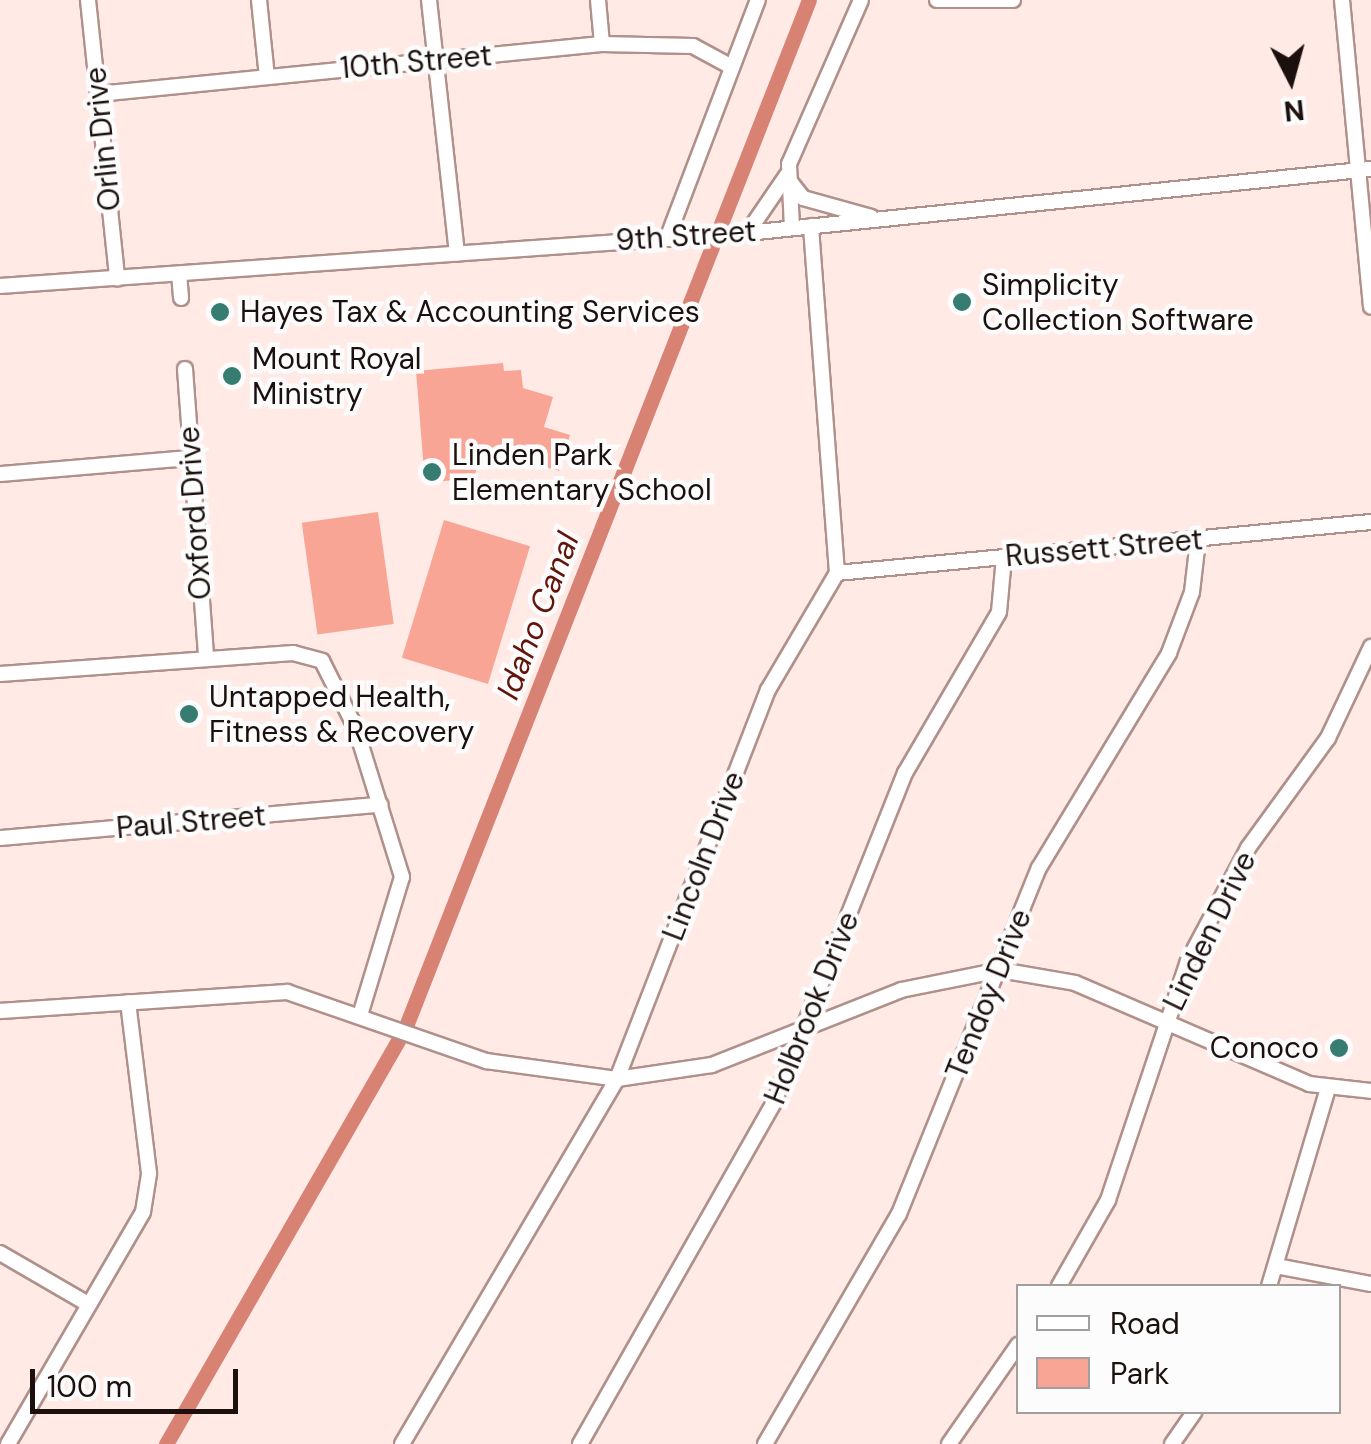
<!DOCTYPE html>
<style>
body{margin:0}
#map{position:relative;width:1371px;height:1444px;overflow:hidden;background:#ffeae6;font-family:"DM Sans",sans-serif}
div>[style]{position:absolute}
.green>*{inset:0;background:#f9a596;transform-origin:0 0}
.canal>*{height:15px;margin:-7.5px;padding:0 7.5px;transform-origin:7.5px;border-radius:7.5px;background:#d88273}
.roads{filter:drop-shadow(2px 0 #b0908a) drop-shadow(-2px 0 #b0908a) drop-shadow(0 2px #b0908a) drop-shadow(0 -2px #b0908a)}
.minor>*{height:14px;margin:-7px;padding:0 7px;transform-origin:7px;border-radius:7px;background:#fff}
.dots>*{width:28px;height:28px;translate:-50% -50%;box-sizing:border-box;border:5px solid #fcfcfc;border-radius:50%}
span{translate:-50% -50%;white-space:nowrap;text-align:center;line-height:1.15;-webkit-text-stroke:9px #fcfcfc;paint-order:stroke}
.street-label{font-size:30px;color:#1b100e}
.poi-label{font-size:30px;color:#1b100e}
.left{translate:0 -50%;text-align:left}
.right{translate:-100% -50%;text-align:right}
.water-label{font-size:32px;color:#62140b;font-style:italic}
.legend{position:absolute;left:1016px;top:1284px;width:325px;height:130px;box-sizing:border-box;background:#fcfcfc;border:2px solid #a29e9d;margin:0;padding:12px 18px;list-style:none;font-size:30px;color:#1b100e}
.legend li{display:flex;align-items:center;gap:20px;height:50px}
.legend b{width:50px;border:2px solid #a29e9d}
.north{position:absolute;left:1241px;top:30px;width:100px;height:100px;-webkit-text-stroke:8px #fcfcfc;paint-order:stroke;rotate:174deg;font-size:28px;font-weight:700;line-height:40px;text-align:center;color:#1b100e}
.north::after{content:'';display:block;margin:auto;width:35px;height:45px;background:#1b100e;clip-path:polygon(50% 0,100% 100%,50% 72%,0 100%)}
.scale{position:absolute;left:30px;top:1369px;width:208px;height:45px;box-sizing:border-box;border:5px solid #1b100e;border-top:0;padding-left:12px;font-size:30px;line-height:35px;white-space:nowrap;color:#1b100e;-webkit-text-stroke:8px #fcfcfc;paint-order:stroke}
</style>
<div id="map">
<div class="green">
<i style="clip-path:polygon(503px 363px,504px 371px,521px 370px,523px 388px,553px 397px,544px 427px,570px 435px,559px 471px,483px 448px,474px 478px,425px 483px,416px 371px)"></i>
<i style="left:378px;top:512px;width:113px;height:77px;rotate:82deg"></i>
<i style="left:444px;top:520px;width:90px;height:144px;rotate:17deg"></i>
</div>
<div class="canal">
<i style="left:166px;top:1444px;width:482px;rotate:-60.1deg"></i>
<i style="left:406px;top:1026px;width:1102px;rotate:-68.56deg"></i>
</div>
<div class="roads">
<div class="minor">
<i style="left:88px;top:0;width:280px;rotate:84deg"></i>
<i style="left:259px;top:0;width:77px;rotate:84.1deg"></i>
<i style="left:429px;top:0;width:255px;rotate:83.7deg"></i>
<i style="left:598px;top:0;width:44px;rotate:84.8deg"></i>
<i style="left:937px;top:0;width:76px"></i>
<i style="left:1342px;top:0;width:308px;rotate:84.6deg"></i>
<i style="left:98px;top:94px;width:506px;rotate:-5.67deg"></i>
<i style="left:602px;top:44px;width:91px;rotate:1.3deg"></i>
<i style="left:693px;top:46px;width:42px;rotate:28.4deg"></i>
<i style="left:789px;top:180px;width:23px;rotate:52deg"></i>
<i style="left:803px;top:198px;width:71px;rotate:15.6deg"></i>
<i style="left:792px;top:228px;width:64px;rotate:-92.7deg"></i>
<i style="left:789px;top:164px;width:179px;rotate:-66.3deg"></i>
<i style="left:748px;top:232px;width:69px;rotate:-55.6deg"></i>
<i style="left:667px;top:239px;width:256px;rotate:-69.2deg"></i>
<i style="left:179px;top:274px;width:24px;rotate:85deg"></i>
<i style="left:0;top:286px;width:749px;rotate:-4.06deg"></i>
<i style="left:747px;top:233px;width:627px;rotate:-5.86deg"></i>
<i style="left:185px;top:369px;width:290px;rotate:85.8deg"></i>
<i style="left:0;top:474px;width:192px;rotate:-4.8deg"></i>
<i style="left:837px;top:573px;width:536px;rotate:-5.46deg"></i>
<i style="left:0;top:674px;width:294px;rotate:-4.1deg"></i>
<i style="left:293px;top:653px;width:30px;rotate:15deg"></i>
<i style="left:322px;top:661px;width:76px;rotate:63.4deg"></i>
<i style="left:356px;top:729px;width:155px;rotate:72.7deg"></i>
<i style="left:402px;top:877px;width:141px;rotate:106.9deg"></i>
<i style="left:0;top:838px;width:382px;rotate:-5deg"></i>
<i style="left:0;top:1011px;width:288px;rotate:-3.8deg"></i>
<i style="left:287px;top:992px;width:211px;rotate:19.1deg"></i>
<i style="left:486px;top:1061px;width:132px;rotate:7.8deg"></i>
<i style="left:617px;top:1079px;width:96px;rotate:-8.4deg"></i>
<i style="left:712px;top:1065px;width:203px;rotate:-21.6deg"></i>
<i style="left:901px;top:990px;width:101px;rotate:-11.4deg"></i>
<i style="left:1000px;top:970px;width:76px;rotate:9.8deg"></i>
<i style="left:1075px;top:983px;width:255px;rotate:23.3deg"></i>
<i style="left:1309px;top:1084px;width:62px;rotate:6.4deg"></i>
<i style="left:0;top:1253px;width:102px;rotate:30.1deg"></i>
<i style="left:1276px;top:1266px;width:97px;rotate:10.7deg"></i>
<i style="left:1059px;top:1286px;width:99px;rotate:-60.3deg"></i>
<i style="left:1108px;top:1200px;width:252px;rotate:-71.5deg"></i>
<i style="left:1188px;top:961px;width:128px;rotate:-62deg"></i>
<i style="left:1248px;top:848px;width:136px;rotate:-54deg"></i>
<i style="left:1328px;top:738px;width:101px;rotate:-64.7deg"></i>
<i style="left:1269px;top:1286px;width:207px;rotate:-73.4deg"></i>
<i style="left:8px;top:1444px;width:268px;rotate:-59.8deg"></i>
<i style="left:143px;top:1212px;width:39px;rotate:-81deg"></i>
<i style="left:149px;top:1173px;width:172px;rotate:-97deg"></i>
<i style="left:402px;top:1444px;width:424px;rotate:-59.5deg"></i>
<i style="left:617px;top:1079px;width:417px;rotate:-68.8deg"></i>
<i style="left:768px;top:690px;width:136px;rotate:-59.5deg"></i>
<i style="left:837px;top:573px;width:348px;rotate:-94.3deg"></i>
<i style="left:580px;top:1444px;width:393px;rotate:-60.4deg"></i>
<i style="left:774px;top:1102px;width:354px;rotate:-68.3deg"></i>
<i style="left:905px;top:773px;width:186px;rotate:-59.7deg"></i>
<i style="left:999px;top:612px;width:55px;rotate:-84.8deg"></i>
<i style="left:765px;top:1444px;width:266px;rotate:-59.8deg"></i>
<i style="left:899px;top:1214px;width:373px;rotate:-68deg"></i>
<i style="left:1039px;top:868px;width:251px;rotate:-58.8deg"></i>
<i style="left:1169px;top:653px;width:65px;rotate:-69.3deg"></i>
<i style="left:1192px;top:592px;width:52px;rotate:-83.4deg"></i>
<i style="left:949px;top:1444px;width:121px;rotate:-55.1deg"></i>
<i style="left:1172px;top:1444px;width:39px;rotate:-55deg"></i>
</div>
</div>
<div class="dots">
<i style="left:962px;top:302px;background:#377c70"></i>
<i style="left:220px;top:312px;background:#377c70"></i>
<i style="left:232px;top:376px;background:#377c70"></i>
<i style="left:432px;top:472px;background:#377c70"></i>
<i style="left:189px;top:714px;background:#377c70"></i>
<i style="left:1339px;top:1048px;background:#377c70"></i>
</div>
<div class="street-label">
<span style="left:416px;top:62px;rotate:-5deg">10th Street</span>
<span style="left:103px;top:139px;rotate:-96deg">Orlin Drive</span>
<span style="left:686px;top:236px;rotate:-4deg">9th Street</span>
<span style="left:195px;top:513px;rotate:-94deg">Oxford Drive</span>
<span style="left:1104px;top:548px;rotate:-5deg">Russett Street</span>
<span style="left:191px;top:822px;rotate:-5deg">Paul Street</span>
<span style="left:704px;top:856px;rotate:-69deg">Lincoln Drive</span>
<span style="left:1210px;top:931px;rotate:-64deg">Linden Drive</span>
<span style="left:989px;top:994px;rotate:-68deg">Tendoy Drive</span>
<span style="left:812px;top:1008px;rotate:-68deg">Holbrook Drive</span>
</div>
<div class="poi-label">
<span class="left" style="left:982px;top:302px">Simplicity<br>Collection Software</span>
<span class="left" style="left:240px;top:312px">Hayes Tax &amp; Accounting Services</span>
<span class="left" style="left:252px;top:376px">Mount Royal<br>Ministry</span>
<span class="left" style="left:452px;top:472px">Linden Park<br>Elementary School</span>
<span class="left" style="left:209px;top:714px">Untapped Health,<br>Fitness &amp; Recovery</span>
<span class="right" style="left:1319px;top:1048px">Conoco</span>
</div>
<div class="water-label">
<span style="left:538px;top:616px;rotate:-69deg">Idaho Canal</span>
</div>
<ul class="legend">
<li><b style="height:12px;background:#fff"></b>Road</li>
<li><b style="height:28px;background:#f9a596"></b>Park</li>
</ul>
<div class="north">N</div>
<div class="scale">100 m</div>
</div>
